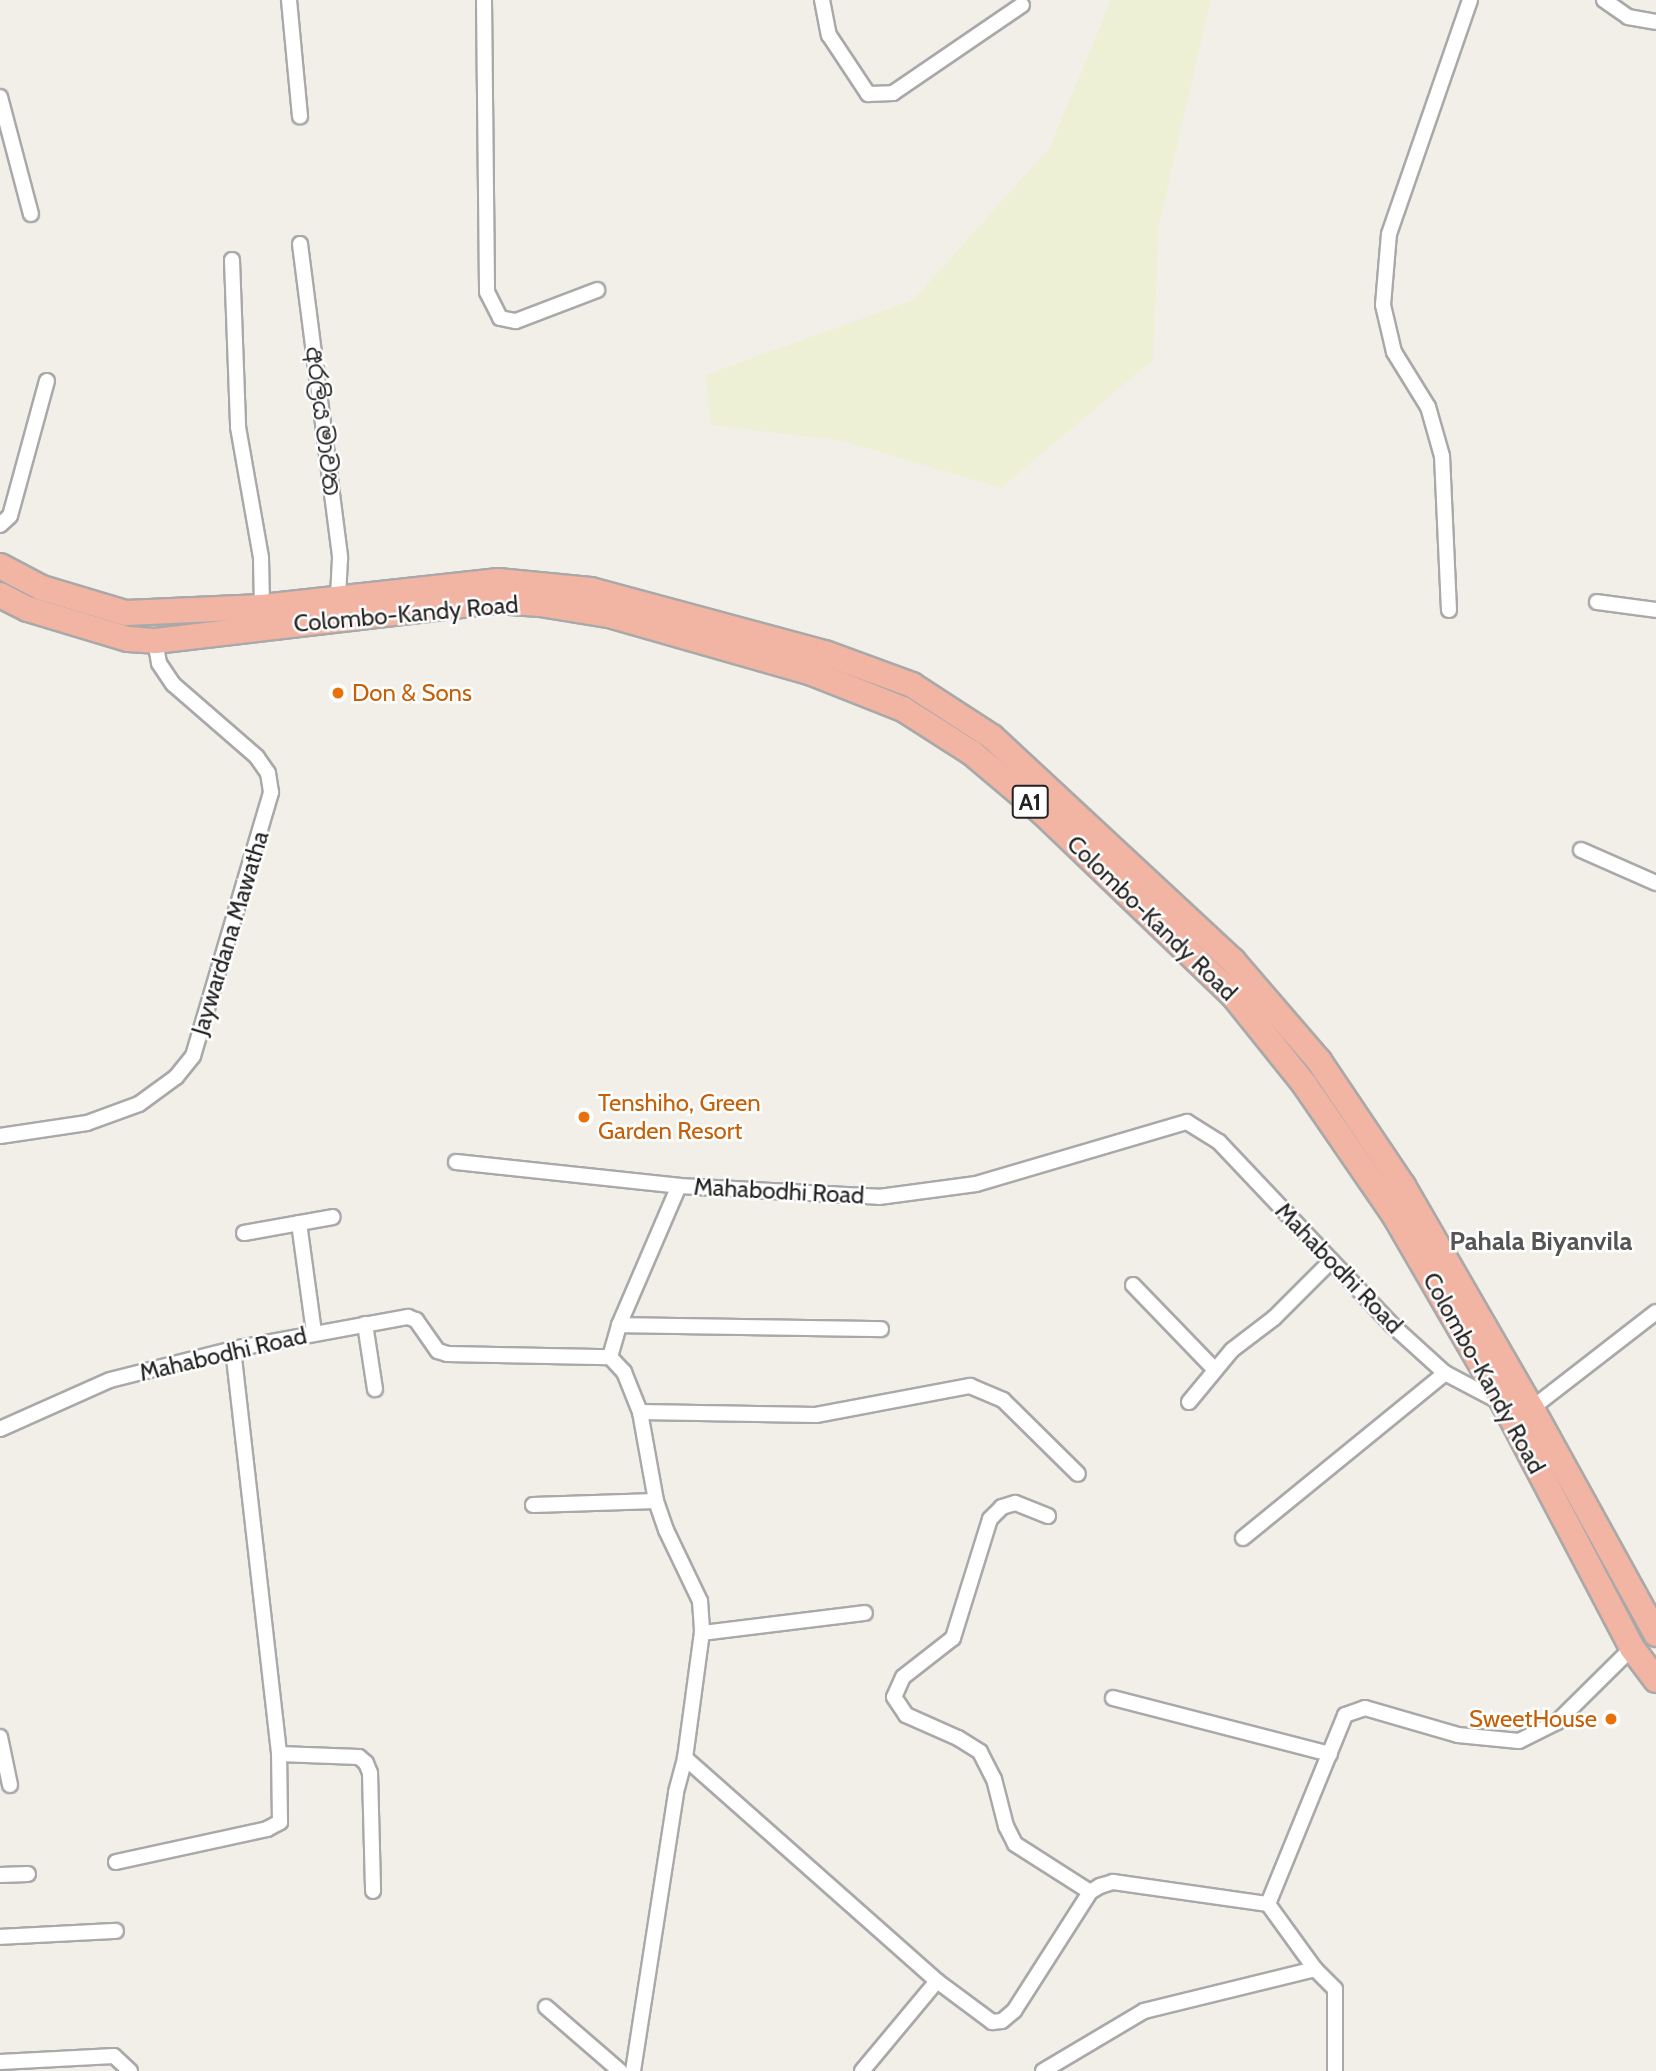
<!DOCTYPE html>
<meta charset="utf-8">
<style>
body{margin:0}
#map{position:relative;width:1656px;height:2071px;overflow:hidden;background:#f2efe9;font-family:Cabin,"Noto Sans Sinhala",sans-serif}
div>[style]{position:absolute}
.farmland>*{inset:0;background:#eef0d5}
.roads{filter:drop-shadow(2px 0 #a9a9a9) drop-shadow(-2px 0 #a9a9a9) drop-shadow(0 2px #a9a9a9) drop-shadow(0 -2px #a9a9a9)}
.minor>*{height:14px;margin:-7px;padding:0 7px;transform-origin:7px;border-radius:7px;background:#fff}
.trunk>*{height:24px;margin:-12px;padding:0 12px;transform-origin:12px;border-radius:12px;background:#f2b4a3}
.dots>*{width:19px;height:19px;translate:-50% -50%;box-sizing:border-box;border:4px solid #fff;border-radius:50%}
span{translate:-50% -50%;white-space:nowrap;text-align:center;line-height:1.15;-webkit-text-stroke:5px #fff;paint-order:stroke}
.shield-label span{padding:2px 5px;background:#fff;border:2px solid;border-radius:5px;-webkit-text-stroke-width:0}
.shield-label{font-size:23px;color:#222;font-weight:700}
.street-label{font-size:24px;color:#222}
.food-label{font-size:24px;color:#c56008}
.left{translate:0 -50%;text-align:left}
.right{translate:-100% -50%;text-align:right}
.neighbourhood-label{font-size:26px;color:#555;font-weight:700}
</style>
<div id="map">
<div class="farmland">
<i style="clip-path:polygon(1111px 0,1211px 0,1159px 225px,1153px 360px,1001px 488px,842px 441px,711px 425px,705px 375px,913px 300px,1050px 147px)"></i>
</div>
<div class="roads">
<div class="minor">
<i style="left:289px;top:0;width:117px;rotate:84.6deg"></i>
<i style="left:484px;top:0;width:292px;rotate:89.4deg"></i>
<i style="left:487px;top:292px;width:29px;rotate:63deg"></i>
<i style="left:500px;top:318px;width:16px;rotate:11deg"></i>
<i style="left:516px;top:321px;width:87px;rotate:-20.9deg"></i>
<i style="left:822px;top:0;width:36px;rotate:79deg"></i>
<i style="left:829px;top:35px;width:71px;rotate:56.5deg"></i>
<i style="left:868px;top:94px;width:25px;rotate:-2deg"></i>
<i style="left:893px;top:93px;width:156px;rotate:-34.3deg"></i>
<i style="left:1604px;top:0;width:29px;rotate:35deg"></i>
<i style="left:1628px;top:17px;width:28px;rotate:10deg"></i>
<i style="left:0;top:97px;width:121px;rotate:75.2deg"></i>
<i style="left:300px;top:244px;width:317px;rotate:82.7deg"></i>
<i style="left:340px;top:558px;width:40px;rotate:92.9deg"></i>
<i style="left:232px;top:260px;width:167px;rotate:87.9deg"></i>
<i style="left:238px;top:427px;width:133px;rotate:80deg"></i>
<i style="left:261px;top:558px;width:49px;rotate:88.8deg"></i>
<i style="left:0;top:525px;width:13px;rotate:-42deg"></i>
<i style="left:10px;top:516px;width:140px;rotate:-74.7deg"></i>
<i style="left:1597px;top:602px;width:60px;rotate:7.7deg"></i>
<i style="left:1449px;top:610px;width:154px;rotate:-92.6deg"></i>
<i style="left:1442px;top:456px;width:51px;rotate:-105.9deg"></i>
<i style="left:1428px;top:407px;width:65px;rotate:-121.7deg"></i>
<i style="left:1394px;top:352px;width:48px;rotate:-103.2deg"></i>
<i style="left:1383px;top:305px;width:71px;rotate:-85.2deg"></i>
<i style="left:1389px;top:234px;width:248px;rotate:-70.9deg"></i>
<i style="left:1581px;top:850px;width:82px;rotate:23.7deg"></i>
<i style="left:0;top:1136px;width:88px;rotate:-8.5deg"></i>
<i style="left:87px;top:1123px;width:55px;rotate:-20.1deg"></i>
<i style="left:139px;top:1104px;width:46px;rotate:-36.1deg"></i>
<i style="left:176px;top:1077px;width:27px;rotate:-51deg"></i>
<i style="left:193px;top:1056px;width:275px;rotate:-73.5deg"></i>
<i style="left:271px;top:792px;width:19px;rotate:-99deg"></i>
<i style="left:268px;top:773px;width:19px;rotate:-125deg"></i>
<i style="left:257px;top:757px;width:111px;rotate:-139deg"></i>
<i style="left:173px;top:684px;width:25px;rotate:-124deg"></i>
<i style="left:159px;top:663px;width:22px;rotate:-100deg"></i>
<i style="left:456px;top:1162px;width:224px;rotate:6.1deg"></i>
<i style="left:299px;top:1223px;width:111px;rotate:82.2deg"></i>
<i style="left:244px;top:1233px;width:90px;rotate:-10.2deg"></i>
<i style="left:1133px;top:1285px;width:118px;rotate:46deg"></i>
<i style="left:365px;top:1324px;width:66px;rotate:81.3deg"></i>
<i style="left:619px;top:1325px;width:262px;rotate:0.9deg"></i>
<i style="left:233px;top:1349px;width:408px;rotate:83.5deg"></i>
<i style="left:610px;top:1357px;width:21px;rotate:47deg"></i>
<i style="left:624px;top:1372px;width:43px;rotate:68.2deg"></i>
<i style="left:640px;top:1412px;width:176px;rotate:1deg"></i>
<i style="left:816px;top:1415px;width:157px;rotate:-10.7deg"></i>
<i style="left:970px;top:1386px;width:36px;rotate:23deg"></i>
<i style="left:1003px;top:1400px;width:105px;rotate:44.6deg"></i>
<i style="left:1189px;top:1402px;width:67px;rotate:-50.4deg"></i>
<i style="left:1232px;top:1350px;width:53px;rotate:-37.3deg"></i>
<i style="left:1274px;top:1318px;width:81px;rotate:-45deg"></i>
<i style="left:640px;top:1412px;width:90px;rotate:79.8deg"></i>
<i style="left:656px;top:1501px;width:31px;rotate:71deg"></i>
<i style="left:666px;top:1530px;width:79px;rotate:64.4deg"></i>
<i style="left:700px;top:1601px;width:32px;rotate:86deg"></i>
<i style="left:1527px;top:1412px;width:163px;rotate:-37.8deg"></i>
<i style="left:0;top:1429px;width:120px;rotate:-24deg"></i>
<i style="left:110px;top:1380px;width:127px;rotate:-14.1deg"></i>
<i style="left:233px;top:1349px;width:178px;rotate:-10.4deg"></i>
<i style="left:408px;top:1317px;width:9px;rotate:21deg"></i>
<i style="left:416px;top:1320px;width:38px;rotate:55deg"></i>
<i style="left:438px;top:1351px;width:9px;rotate:18deg"></i>
<i style="left:447px;top:1354px;width:163px;rotate:1.1deg"></i>
<i style="left:610px;top:1357px;width:33px;rotate:-74deg"></i>
<i style="left:619px;top:1325px;width:151px;rotate:-66.7deg"></i>
<i style="left:679px;top:1186px;width:200px;rotate:3.1deg"></i>
<i style="left:879px;top:1197px;width:98px;rotate:-7.6deg"></i>
<i style="left:976px;top:1184px;width:220px;rotate:-16.4deg"></i>
<i style="left:1187px;top:1122px;width:38px;rotate:32deg"></i>
<i style="left:1219px;top:1142px;width:252px;rotate:46.6deg"></i>
<i style="left:1392px;top:1325px;width:72px;rotate:42.2deg"></i>
<i style="left:1445px;top:1373px;width:64px;rotate:27.8deg"></i>
<i style="left:533px;top:1505px;width:123px;rotate:-1.9deg"></i>
<i style="left:1048px;top:1516px;width:35px;rotate:-158deg"></i>
<i style="left:1015px;top:1503px;width:14px;rotate:163deg"></i>
<i style="left:1002px;top:1507px;width:17px;rotate:135deg"></i>
<i style="left:990px;top:1519px;width:125px;rotate:107.3deg"></i>
<i style="left:953px;top:1638px;width:63px;rotate:142deg"></i>
<i style="left:903px;top:1677px;width:22px;rotate:114deg"></i>
<i style="left:894px;top:1697px;width:22px;rotate:56deg"></i>
<i style="left:906px;top:1715px;width:57px;rotate:23.9deg"></i>
<i style="left:958px;top:1738px;width:26px;rotate:32deg"></i>
<i style="left:980px;top:1752px;width:30px;rotate:63deg"></i>
<i style="left:994px;top:1779px;width:49px;rotate:75.7deg"></i>
<i style="left:1006px;top:1826px;width:20px;rotate:63deg"></i>
<i style="left:1015px;top:1844px;width:89px;rotate:32.6deg"></i>
<i style="left:1243px;top:1538px;width:261px;rotate:-39.2deg"></i>
<i style="left:1113px;top:1698px;width:224px;rotate:14.5deg"></i>
<i style="left:0;top:1737px;width:49px;rotate:78.2deg"></i>
<i style="left:685px;top:1758px;width:126px;rotate:-82.3deg"></i>
<i style="left:702px;top:1633px;width:164px;rotate:-7deg"></i>
<i style="left:116px;top:1862px;width:155px;rotate:-12.3deg"></i>
<i style="left:267px;top:1829px;width:15px;rotate:-28deg"></i>
<i style="left:280px;top:1822px;width:68px;rotate:-90.8deg"></i>
<i style="left:279px;top:1754px;width:80px;rotate:2.1deg"></i>
<i style="left:359px;top:1757px;width:9px;rotate:41deg"></i>
<i style="left:366px;top:1763px;width:11px;rotate:68deg"></i>
<i style="left:370px;top:1773px;width:118px;rotate:88.5deg"></i>
<i style="left:0;top:1875px;width:28px;rotate:-2deg"></i>
<i style="left:1268px;top:1904px;width:80px;rotate:54.1deg"></i>
<i style="left:1315px;top:1969px;width:28px;rotate:45deg"></i>
<i style="left:1335px;top:1989px;width:82px;rotate:90deg"></i>
<i style="left:0;top:1937px;width:116px;rotate:-3deg"></i>
<i style="left:546px;top:2007px;width:98px;rotate:40.9deg"></i>
<i style="left:0;top:2062px;width:114px;rotate:-3deg"></i>
<i style="left:114px;top:2056px;width:22px;rotate:43deg"></i>
<i style="left:633px;top:2071px;width:282px;rotate:-81.2deg"></i>
<i style="left:676px;top:1792px;width:35px;rotate:-75deg"></i>
<i style="left:685px;top:1758px;width:337px;rotate:41.5deg"></i>
<i style="left:862px;top:2071px;width:117px;rotate:-50.2deg"></i>
<i style="left:937px;top:1981px;width:69px;rotate:36.7deg"></i>
<i style="left:992px;top:2022px;width:10px;rotate:-6deg"></i>
<i style="left:1002px;top:2021px;width:16px;rotate:-40deg"></i>
<i style="left:1014px;top:2011px;width:141px;rotate:-57.4deg"></i>
<i style="left:1090px;top:1892px;width:12px;rotate:-31deg"></i>
<i style="left:1100px;top:1886px;width:14px;rotate:-17deg"></i>
<i style="left:1113px;top:1882px;width:157px;rotate:8.1deg"></i>
<i style="left:1268px;top:1904px;width:204px;rotate:-67.8deg"></i>
<i style="left:1345px;top:1715px;width:21px;rotate:-19deg"></i>
<i style="left:1365px;top:1708px;width:97px;rotate:16.2deg"></i>
<i style="left:1458px;top:1735px;width:61px;rotate:5.6deg"></i>
<i style="left:1519px;top:1741px;width:42px;rotate:-26.6deg"></i>
<i style="left:1557px;top:1722px;width:105px;rotate:-44.6deg"></i>
<i style="left:1043px;top:2071px;width:117px;rotate:-30.7deg"></i>
<i style="left:1144px;top:2011px;width:176px;rotate:-13.8deg"></i>
</div>
<div class="trunk">
<i style="left:0;top:566px;width:47px;rotate:27.6deg"></i>
<i style="left:42px;top:588px;width:88px;rotate:16.6deg"></i>
<i style="left:126px;top:613px;width:136px;rotate:-2.5deg"></i>
<i style="left:262px;top:607px;width:237px;rotate:-6.3deg"></i>
<i style="left:498px;top:581px;width:93px;rotate:5.5deg"></i>
<i style="left:591px;top:590px;width:242px;rotate:15.1deg"></i>
<i style="left:825px;top:653px;width:93px;rotate:20.2deg"></i>
<i style="left:912px;top:685px;width:95px;rotate:33deg"></i>
<i style="left:992px;top:737px;width:329px;rotate:42.9deg"></i>
<i style="left:1233px;top:961px;width:132px;rotate:49.3deg"></i>
<i style="left:1319px;top:1061px;width:151px;rotate:56.1deg"></i>
<i style="left:1403px;top:1186px;width:258px;rotate:60deg"></i>
<i style="left:1532px;top:1409px;width:257px;rotate:61.1deg"></i>
<i style="left:0;top:595px;width:31px;rotate:27deg"></i>
<i style="left:28px;top:609px;width:104px;rotate:16.7deg"></i>
<i style="left:128px;top:639px;width:27px;rotate:4deg"></i>
<i style="left:155px;top:641px;width:343px;rotate:-6.7deg"></i>
<i style="left:496px;top:601px;width:44px;rotate:3.9deg"></i>
<i style="left:540px;top:604px;width:70px;rotate:9.1deg"></i>
<i style="left:609px;top:615px;width:211px;rotate:15.9deg"></i>
<i style="left:812px;top:673px;width:98px;rotate:21.6deg"></i>
<i style="left:903px;top:709px;width:82px;rotate:32.5deg"></i>
<i style="left:972px;top:753px;width:92px;rotate:40.1deg"></i>
<i style="left:1042px;top:812px;width:265px;rotate:43.8deg"></i>
<i style="left:1233px;top:995px;width:115px;rotate:51.3deg"></i>
<i style="left:1305px;top:1085px;width:159px;rotate:55.5deg"></i>
<i style="left:1395px;top:1216px;width:217px;rotate:59.9deg"></i>
<i style="left:1504px;top:1404px;width:276px;rotate:62.3deg"></i>
<i style="left:1632px;top:1648px;width:40px;rotate:53deg"></i>
</div>
</div>
<div class="dots">
<i style="left:338px;top:693px;background:#e8710a"></i>
<i style="left:584px;top:1117px;background:#e8710a"></i>
<i style="left:1611px;top:1719px;background:#e8710a"></i>
</div>
<div class="shield-label">
<span style="left:1030px;top:802px">A1</span>
</div>
<div class="street-label">
<span style="left:323px;top:421px;rotate:83deg">අරලිය මාවත</span>
<span style="left:406px;top:614px;rotate:-5deg">Colombo-Kandy Road</span>
<span style="left:1152px;top:918px;rotate:44deg">Colombo-Kandy Road</span>
<span style="left:230px;top:933px;rotate:-73deg">Jaywardana Mawatha</span>
<span style="left:779px;top:1191px;rotate:3deg">Mahabodhi Road</span>
<span style="left:1339px;top:1268px;rotate:46deg">Mahabodhi Road</span>
<span style="left:223px;top:1354px;rotate:-13deg">Mahabodhi Road</span>
<span style="left:1484px;top:1373px;rotate:61deg">Colombo-Kandy Road</span>
</div>
<div class="food-label">
<span class="left" style="left:352px;top:693px">Don &amp; Sons</span>
<span class="left" style="left:598px;top:1117px">Tenshiho, Green<br>Garden Resort</span>
<span class="right" style="left:1597px;top:1719px">SweetHouse</span>
</div>
<div class="neighbourhood-label">
<span style="left:1541px;top:1242px">Pahala Biyanvila</span>
</div>
</div>
